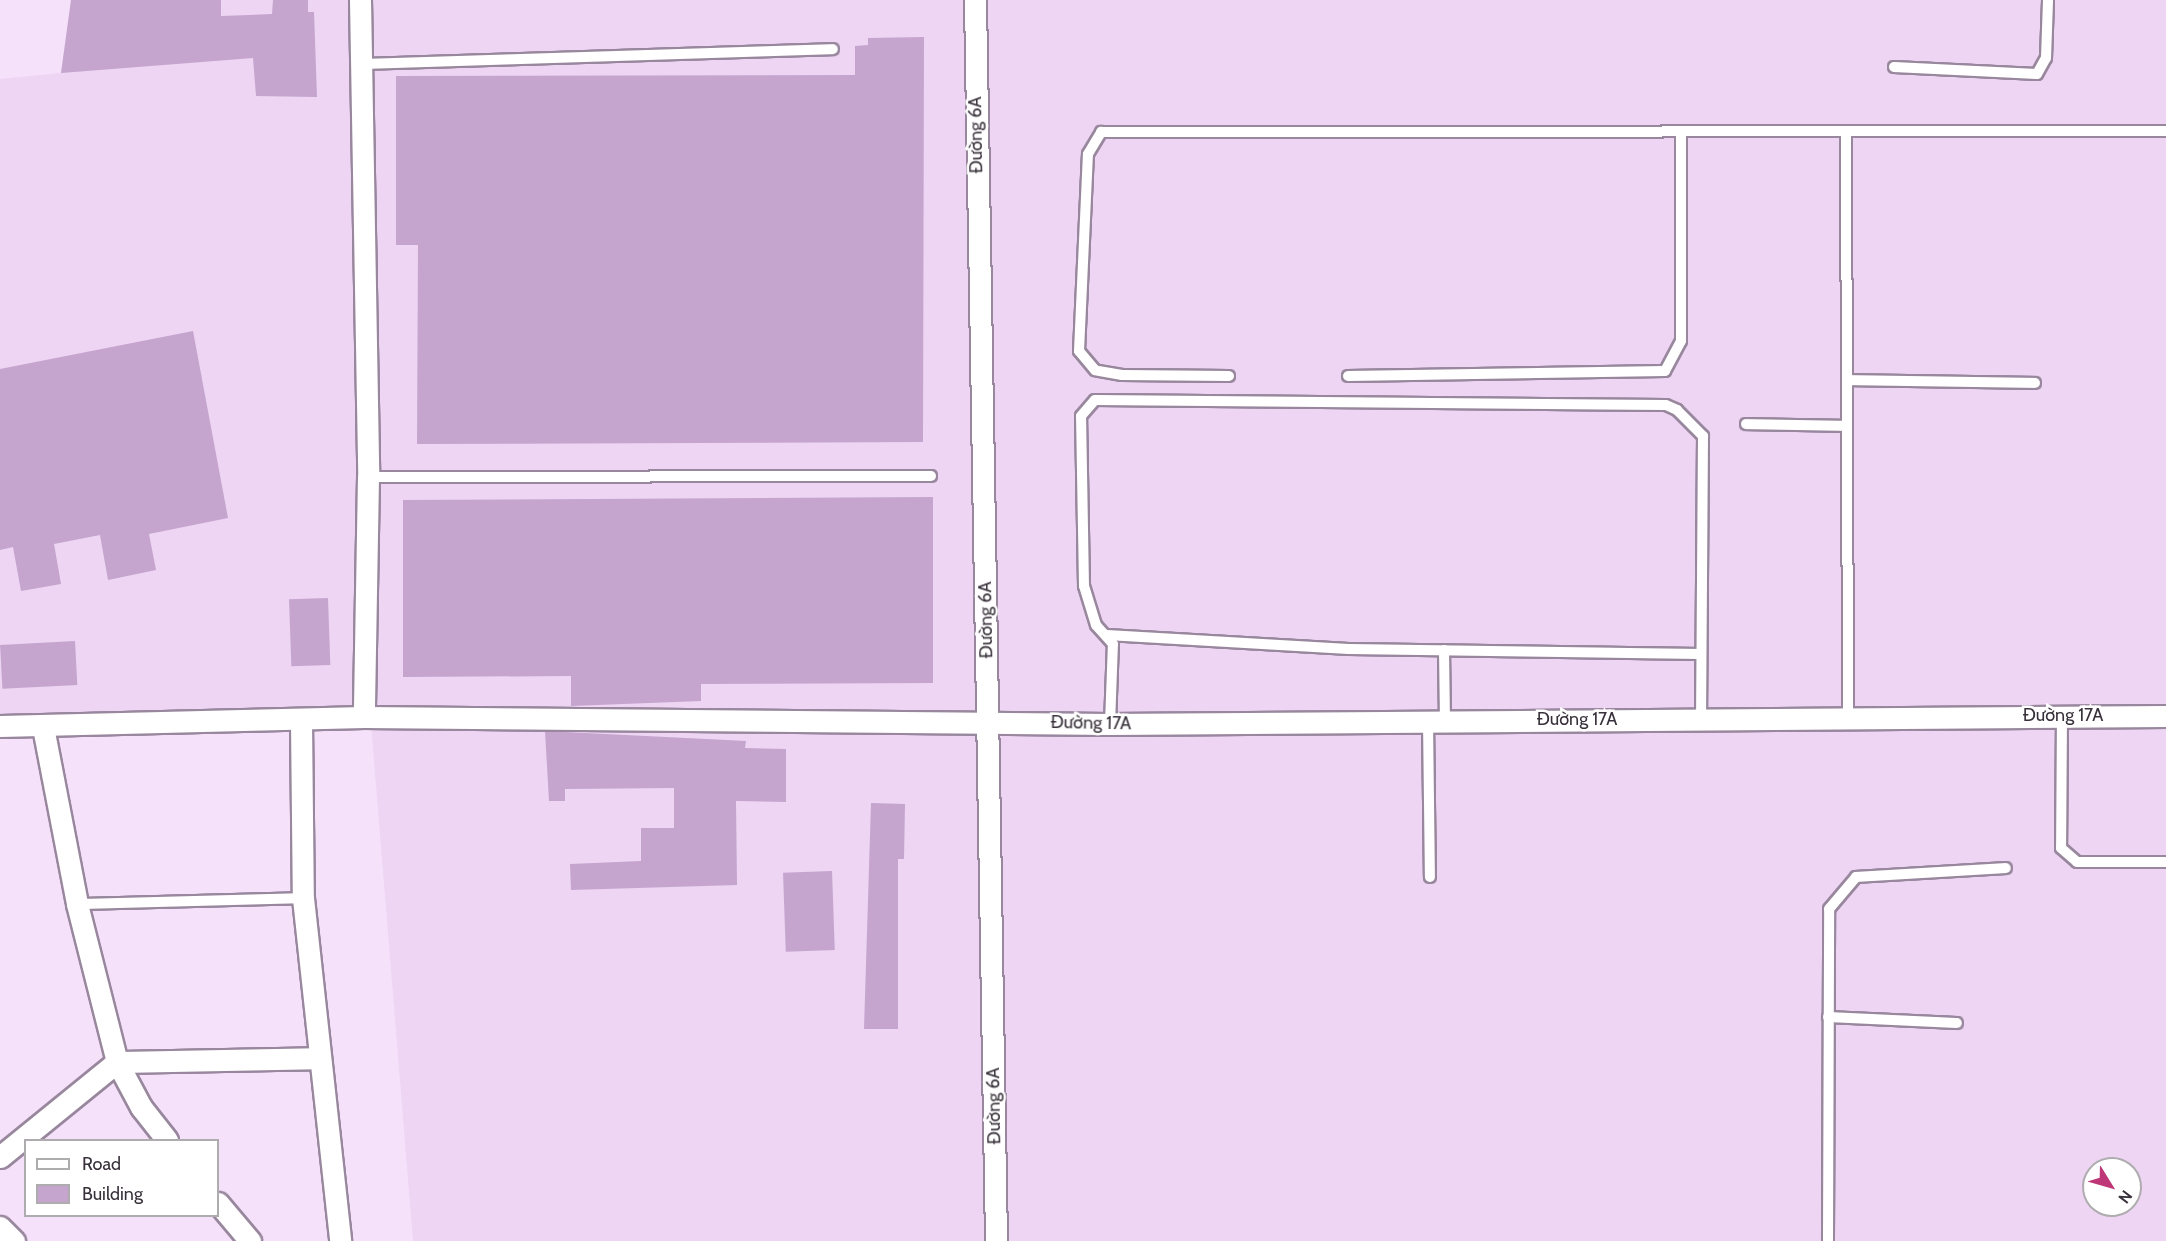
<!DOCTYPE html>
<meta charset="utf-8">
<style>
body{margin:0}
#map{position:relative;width:2166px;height:1241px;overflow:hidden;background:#f5e2fa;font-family:Cabin,sans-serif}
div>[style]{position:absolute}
.built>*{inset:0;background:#edd5f3}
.building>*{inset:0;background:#c5a4ce;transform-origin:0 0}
.roads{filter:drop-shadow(2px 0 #98879d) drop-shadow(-2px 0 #98879d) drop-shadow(0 2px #98879d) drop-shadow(0 -2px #98879d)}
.service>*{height:10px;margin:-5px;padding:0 5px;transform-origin:5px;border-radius:5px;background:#fff}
.minor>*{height:21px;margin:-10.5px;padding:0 10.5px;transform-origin:10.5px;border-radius:10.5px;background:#fff}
span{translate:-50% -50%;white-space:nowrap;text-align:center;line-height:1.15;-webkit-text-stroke:5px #fff;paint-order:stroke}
.street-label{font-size:18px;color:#38303a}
.legend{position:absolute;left:24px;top:1139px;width:195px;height:78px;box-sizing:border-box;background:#fff;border:2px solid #afacb0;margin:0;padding:8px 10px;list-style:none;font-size:18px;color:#38303a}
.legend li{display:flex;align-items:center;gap:12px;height:30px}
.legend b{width:30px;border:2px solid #afacb0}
.north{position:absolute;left:2082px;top:1157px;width:60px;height:60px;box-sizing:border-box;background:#fff;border:2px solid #afacb0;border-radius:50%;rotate:127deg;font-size:16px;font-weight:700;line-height:24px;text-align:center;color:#38303a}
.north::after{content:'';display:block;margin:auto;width:21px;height:27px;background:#be3776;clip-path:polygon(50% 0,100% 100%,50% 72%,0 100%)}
</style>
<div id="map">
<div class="built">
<i style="clip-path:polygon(71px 0,352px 0,361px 478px,358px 710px,0 719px,0 79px,61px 73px)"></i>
<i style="clip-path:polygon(evenodd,367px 0,2166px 0,2166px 1241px,413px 1241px,371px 724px,367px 0,2094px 1169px,2130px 1169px,2130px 1205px,2094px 1205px,2094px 1169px)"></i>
</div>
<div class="building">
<i style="clip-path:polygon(71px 0,221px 0,221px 16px,272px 14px,273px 0,308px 0,308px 12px,314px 12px,317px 97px,256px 96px,253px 58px,61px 73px)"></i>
<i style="clip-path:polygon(924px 37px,923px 442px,417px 444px,418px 245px,396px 245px,396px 76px,855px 75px,855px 46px,868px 45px,868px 38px)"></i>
<i style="clip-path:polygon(193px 331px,228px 518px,149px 534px,156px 570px,108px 580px,100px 535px,54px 544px,61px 584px,21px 591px,13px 547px,0 550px,0 369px)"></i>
<i style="clip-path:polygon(933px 497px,933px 683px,701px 684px,701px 701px,571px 706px,571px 676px,403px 677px,403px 500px)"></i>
<i style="left:328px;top:598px;width:67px;height:39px;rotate:88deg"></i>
<i style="left:75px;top:641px;width:44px;height:75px;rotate:87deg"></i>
<i style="clip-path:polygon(545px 731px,746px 741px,745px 748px,786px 749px,786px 802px,736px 801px,737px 885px,571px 890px,570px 864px,641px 861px,641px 828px,674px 828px,674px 788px,565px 789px,565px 801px,549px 801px)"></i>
<i style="clip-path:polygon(871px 803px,905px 804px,904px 859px,898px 859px,898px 1029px,864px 1029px)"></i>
<i style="left:832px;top:871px;width:79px;height:49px;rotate:88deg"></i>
</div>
<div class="roads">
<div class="service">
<i style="left:360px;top:64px;width:473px;rotate:-1.8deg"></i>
<i style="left:1894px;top:67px;width:143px;rotate:2.8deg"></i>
<i style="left:2037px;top:74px;width:18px;rotate:-61deg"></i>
<i style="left:2046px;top:58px;width:58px;rotate:-88deg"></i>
<i style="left:1846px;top:133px;width:583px;rotate:89.8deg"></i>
<i style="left:1229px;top:376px;width:107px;rotate:-179.5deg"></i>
<i style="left:1122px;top:375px;width:27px;rotate:-170deg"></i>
<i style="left:1095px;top:370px;width:25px;rotate:-130deg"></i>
<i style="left:1079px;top:351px;width:197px;rotate:-87.4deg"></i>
<i style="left:1088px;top:154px;width:26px;rotate:-59deg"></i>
<i style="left:1101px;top:132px;width:1065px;rotate:-0.05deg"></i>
<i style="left:1348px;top:376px;width:317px;rotate:-0.9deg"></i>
<i style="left:1665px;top:371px;width:34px;rotate:-62deg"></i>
<i style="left:1681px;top:341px;width:208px;rotate:-90deg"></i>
<i style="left:1847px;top:380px;width:188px;rotate:0.9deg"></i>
<i style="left:1746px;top:424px;width:101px;rotate:1.1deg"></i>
<i style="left:368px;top:477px;width:563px;rotate:-0.1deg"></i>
<i style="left:1107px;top:635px;width:242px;rotate:3.3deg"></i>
<i style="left:1349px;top:649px;width:352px;rotate:0.8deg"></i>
<i style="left:1444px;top:650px;width:69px;rotate:89.2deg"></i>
<i style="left:2062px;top:715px;width:133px;rotate:90.4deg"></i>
<i style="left:2061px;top:848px;width:21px;rotate:41deg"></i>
<i style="left:2077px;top:862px;width:89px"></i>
<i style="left:1428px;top:720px;width:157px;rotate:89.3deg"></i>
<i style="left:1110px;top:724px;width:80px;rotate:-87.9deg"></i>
<i style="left:1113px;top:644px;width:25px;rotate:-132deg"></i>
<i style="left:1096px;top:625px;width:41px;rotate:-107.1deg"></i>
<i style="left:1084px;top:586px;width:170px;rotate:-91deg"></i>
<i style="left:1081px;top:416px;width:21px;rotate:-49deg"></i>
<i style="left:1095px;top:400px;width:571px;rotate:0.5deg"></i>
<i style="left:1666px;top:405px;width:12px;rotate:24deg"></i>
<i style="left:1677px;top:410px;width:37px;rotate:45deg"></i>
<i style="left:1703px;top:436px;width:282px;rotate:90.4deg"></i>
<i style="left:77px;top:904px;width:226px;rotate:-1.5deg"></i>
<i style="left:1828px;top:1017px;width:129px;rotate:2.7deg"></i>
<i style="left:1828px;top:1241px;width:332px;rotate:-89.8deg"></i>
<i style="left:1829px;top:909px;width:42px;rotate:-49.8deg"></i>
<i style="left:1856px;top:877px;width:150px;rotate:-3.4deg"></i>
</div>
<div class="minor">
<i style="left:360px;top:0;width:477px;rotate:89deg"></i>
<i style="left:368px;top:477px;width:240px;rotate:91deg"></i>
<i style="left:975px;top:0;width:1241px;rotate:89.03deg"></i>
<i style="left:301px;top:721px;width:177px;rotate:89.4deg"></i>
<i style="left:303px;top:898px;width:345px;rotate:83.8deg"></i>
<i style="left:0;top:726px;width:364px;rotate:-1.4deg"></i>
<i style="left:364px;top:717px;width:746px;rotate:0.54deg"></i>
<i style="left:1110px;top:724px;width:1056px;rotate:-0.43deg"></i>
<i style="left:43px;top:727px;width:180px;rotate:79.1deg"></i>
<i style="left:77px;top:904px;width:163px;rotate:75.8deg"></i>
<i style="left:117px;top:1062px;width:51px;rotate:61.9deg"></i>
<i style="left:141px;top:1107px;width:42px;rotate:51.8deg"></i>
<i style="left:0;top:1157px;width:151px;rotate:-39.1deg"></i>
<i style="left:117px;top:1062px;width:201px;rotate:-1.1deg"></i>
<i style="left:218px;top:1203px;width:50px;rotate:49.9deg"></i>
<i style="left:0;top:1227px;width:20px;rotate:45deg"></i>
</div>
</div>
<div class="street-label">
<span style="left:976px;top:135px;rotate:-91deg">Đường 6A</span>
<span style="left:986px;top:620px;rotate:-91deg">Đường 6A</span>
<span style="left:2063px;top:715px">Đường 17A</span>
<span style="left:1577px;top:719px">Đường 17A</span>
<span style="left:1091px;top:723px;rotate:1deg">Đường 17A</span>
<span style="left:994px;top:1106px;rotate:-91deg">Đường 6A</span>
</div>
<ul class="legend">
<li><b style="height:8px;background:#fff"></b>Road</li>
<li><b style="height:16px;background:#c5a4ce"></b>Building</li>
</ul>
<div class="north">N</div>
</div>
